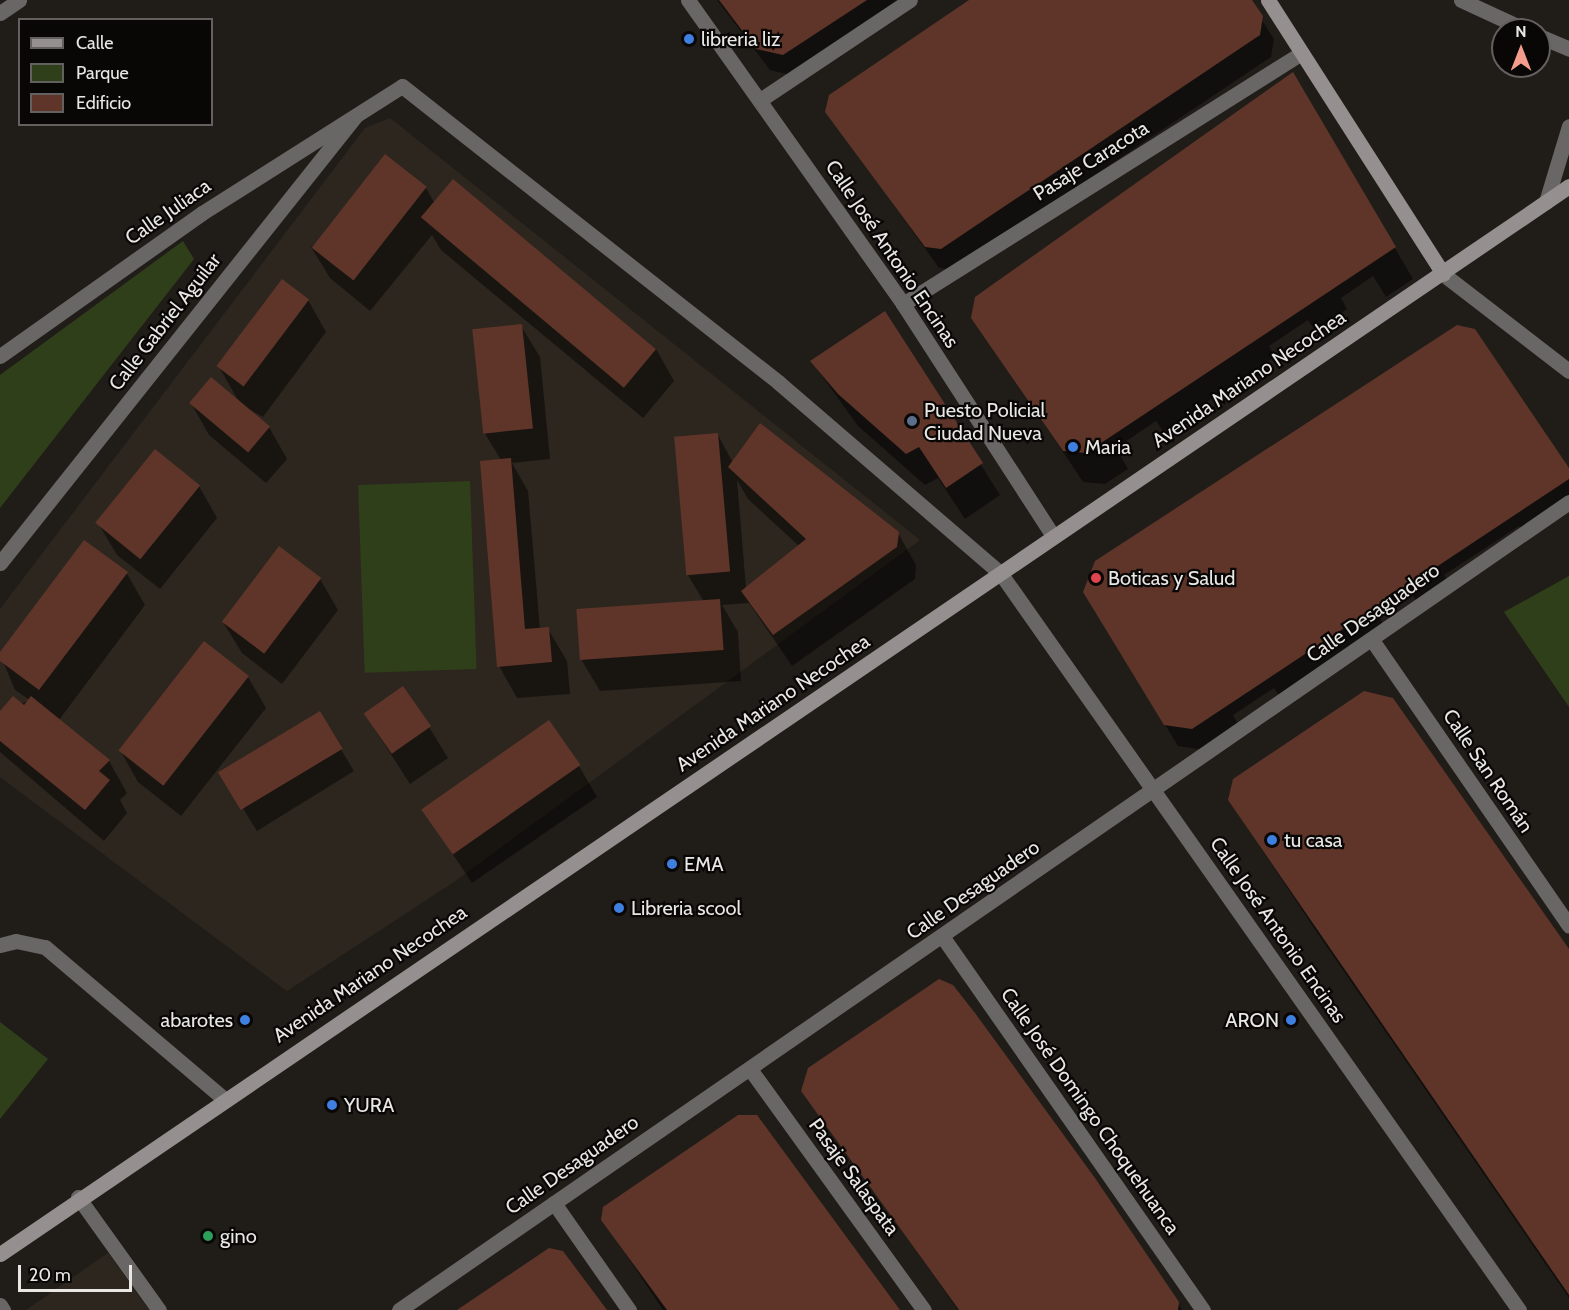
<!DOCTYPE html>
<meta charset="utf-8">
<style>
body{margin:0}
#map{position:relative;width:1569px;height:1310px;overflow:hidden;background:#201d19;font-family:Cabin,sans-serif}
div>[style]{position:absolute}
.built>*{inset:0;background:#2d261e}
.green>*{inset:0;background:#2f3f1a;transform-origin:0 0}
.shadow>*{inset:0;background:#0007}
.building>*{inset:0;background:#5f3529;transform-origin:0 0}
.street>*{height:15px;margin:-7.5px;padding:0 7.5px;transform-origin:7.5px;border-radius:7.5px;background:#696666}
.secondary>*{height:15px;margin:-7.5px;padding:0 7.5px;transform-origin:7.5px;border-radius:7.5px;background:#95908f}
.dots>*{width:16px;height:16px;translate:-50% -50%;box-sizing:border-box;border:3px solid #090706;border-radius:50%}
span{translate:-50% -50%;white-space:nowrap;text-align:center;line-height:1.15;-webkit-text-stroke:4.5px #090706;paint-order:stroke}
.poi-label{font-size:20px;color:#e9e7e4}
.left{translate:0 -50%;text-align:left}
.right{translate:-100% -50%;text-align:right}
.street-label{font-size:20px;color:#e9e7e4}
.legend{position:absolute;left:18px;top:18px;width:195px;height:108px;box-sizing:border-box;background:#090706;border:2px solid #63615f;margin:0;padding:8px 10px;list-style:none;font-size:18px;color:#e9e7e4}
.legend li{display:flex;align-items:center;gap:12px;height:30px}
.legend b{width:30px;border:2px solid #63615f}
.north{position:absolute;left:1491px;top:18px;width:60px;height:60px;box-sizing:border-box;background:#090706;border:2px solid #63615f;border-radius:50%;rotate:0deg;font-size:16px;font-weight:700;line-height:24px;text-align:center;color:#e9e7e4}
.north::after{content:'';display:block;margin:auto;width:21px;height:27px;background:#f49d8c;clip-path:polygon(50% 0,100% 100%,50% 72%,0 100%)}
.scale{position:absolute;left:18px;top:1265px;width:114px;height:27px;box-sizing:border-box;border:3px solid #e9e7e4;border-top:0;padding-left:8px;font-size:18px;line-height:21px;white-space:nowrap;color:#e9e7e4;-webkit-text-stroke:4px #090706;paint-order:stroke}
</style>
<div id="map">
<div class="built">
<i style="clip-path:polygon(390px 118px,920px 540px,454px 882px,287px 991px,0 777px,0 609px,365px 128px)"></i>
<i style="clip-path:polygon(108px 1253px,149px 1310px,26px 1310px)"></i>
</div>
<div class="green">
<i style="clip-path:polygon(183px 241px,194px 259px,0 508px,0 375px)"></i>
<i style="left:470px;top:481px;width:188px;height:112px;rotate:88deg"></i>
<i style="clip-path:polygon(1569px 576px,1569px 707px,1504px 612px)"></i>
<i style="clip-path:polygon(0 1022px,48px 1059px,0 1119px)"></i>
</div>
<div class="shadow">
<i style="clip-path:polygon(717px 0,912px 0,795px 76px,770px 70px)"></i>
<i style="clip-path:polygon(972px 0,1249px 0,1274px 39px,1271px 57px,953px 270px,939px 268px,827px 112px)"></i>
<i style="clip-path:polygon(1293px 74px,1413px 279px,1386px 297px,1373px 276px,1341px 298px,1347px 309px,1315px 330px,1308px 320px,1269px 346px,1275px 357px,1163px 431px,1156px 421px,1116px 448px,1128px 469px,1105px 484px,1083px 482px,973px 317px)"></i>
<i style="clip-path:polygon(426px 188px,435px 204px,656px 349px,674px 381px,643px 418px,441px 250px,432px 235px,370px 311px,330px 278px,311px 247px)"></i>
<i style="clip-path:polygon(308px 300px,326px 332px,263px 417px,247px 408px,269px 427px,287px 459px,266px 483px,209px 435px,191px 403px,239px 402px,219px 367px)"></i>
<i style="clip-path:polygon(885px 313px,1000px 495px,965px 519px,938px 478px,925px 485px,858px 426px,812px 362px)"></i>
<i style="clip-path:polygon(521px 326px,540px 357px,550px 459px,512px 463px,528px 491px,540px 629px,548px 629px,567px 661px,570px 694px,517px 698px,499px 666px,501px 460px,484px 432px)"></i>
<i style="clip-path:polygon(evenodd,718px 435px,733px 463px,898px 533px,916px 565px,915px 579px,792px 666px,749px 603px,722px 605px,738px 632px,741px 681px,600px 691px,581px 659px,704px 602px,688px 575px,718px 435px,737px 480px,748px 499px,799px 546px,746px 588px,737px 480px)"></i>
<i style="clip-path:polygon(1569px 470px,1569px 509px,1527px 536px,1519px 526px,1444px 575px,1451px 586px,1420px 606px,1413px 596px,1380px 618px,1386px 629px,1281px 699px,1274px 688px,1233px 715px,1239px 726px,1204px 750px,1178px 746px,1147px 695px)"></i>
<i style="clip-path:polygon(199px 486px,217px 518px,160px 589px,117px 555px,98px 523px)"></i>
<i style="clip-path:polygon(127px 574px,145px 605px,59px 720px,109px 761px,127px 793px,120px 800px,127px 813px,104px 841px,0 752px,0 713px,30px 700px,15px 690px,0 654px)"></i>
<i style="clip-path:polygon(320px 579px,338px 610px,282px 684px,242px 653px,223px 622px)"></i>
<i style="clip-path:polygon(248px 677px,266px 708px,181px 816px,138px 782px,120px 750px)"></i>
<i style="clip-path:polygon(319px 713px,354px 771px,257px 831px,234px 794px)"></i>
<i style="clip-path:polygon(365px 714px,429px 727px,448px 758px,410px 784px)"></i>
<i style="clip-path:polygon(579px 766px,597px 797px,472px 883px,422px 808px)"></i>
<i style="clip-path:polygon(1229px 800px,1569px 951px,1569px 1298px,1314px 928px)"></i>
<i style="clip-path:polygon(803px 1091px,1178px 1303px,1182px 1310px,958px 1310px)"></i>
<i style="clip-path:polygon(603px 1220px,894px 1310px,663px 1310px)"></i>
</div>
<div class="building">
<i style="clip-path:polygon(719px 0,867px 0,783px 55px,756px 49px)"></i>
<i style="clip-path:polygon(969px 0,1252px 0,1263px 16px,1260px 35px,941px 249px,925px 247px,825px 112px,829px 95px)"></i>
<i style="clip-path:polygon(1293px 72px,1396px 247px,1086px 453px,1063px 451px,971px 318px,975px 297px)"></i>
<i style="left:385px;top:154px;width:53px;height:119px;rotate:38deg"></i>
<i style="left:453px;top:179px;width:265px;height:50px;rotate:40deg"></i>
<i style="left:282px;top:279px;width:34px;height:109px;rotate:37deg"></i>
<i style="clip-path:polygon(885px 311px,983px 463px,946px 488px,919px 447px,906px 454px,838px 394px,810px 361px)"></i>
<i style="left:522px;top:324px;width:105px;height:50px;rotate:84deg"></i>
<i style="clip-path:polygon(1457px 325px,1475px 329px,1569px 468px,1569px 479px,1192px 729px,1164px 725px,1083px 592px,1095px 561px)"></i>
<i style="left:211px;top:377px;width:77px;height:34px;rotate:40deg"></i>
<i style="clip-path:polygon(760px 423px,899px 532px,897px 547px,773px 635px,741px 591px,806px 539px,728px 467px)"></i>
<i style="left:718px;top:433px;width:139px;height:44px;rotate:85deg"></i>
<i style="left:155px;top:449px;width:58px;height:95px;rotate:39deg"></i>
<i style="clip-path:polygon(511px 458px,525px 629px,549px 627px,552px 662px,497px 667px,480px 461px)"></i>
<i style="clip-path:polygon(84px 540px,128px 572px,39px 690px,0 661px,0 652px)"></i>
<i style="left:279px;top:546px;width:53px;height:95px;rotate:37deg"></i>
<i style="left:720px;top:599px;width:51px;height:144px;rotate:86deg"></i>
<i style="left:204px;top:641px;width:57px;height:139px;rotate:38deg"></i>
<i style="left:403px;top:686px;width:49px;height:48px;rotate:55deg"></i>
<i style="clip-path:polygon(1364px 691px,1393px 698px,1569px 949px,1569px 1295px,1228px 800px,1233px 779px)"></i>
<i style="clip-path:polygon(13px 696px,24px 705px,31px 696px,110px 760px,99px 771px,110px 780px,85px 810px,0 741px,0 711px)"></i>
<i style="left:320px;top:711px;width:44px;height:119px;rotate:59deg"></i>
<i style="left:549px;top:720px;width:55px;height:156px;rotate:55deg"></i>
<i style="clip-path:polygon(939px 979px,953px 985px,975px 1013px,1095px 1178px,1179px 1302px,1178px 1310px,959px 1310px,801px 1091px,808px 1068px)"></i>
<i style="clip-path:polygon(738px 1115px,757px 1115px,900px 1310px,667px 1310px,601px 1220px,603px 1207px)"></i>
<i style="clip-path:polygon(549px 1248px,563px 1251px,607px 1310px,457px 1310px)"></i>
</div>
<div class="street">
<i style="left:688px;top:0;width:372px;rotate:54.7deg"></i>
<i style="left:903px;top:304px;width:276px;rotate:57.1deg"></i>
<i style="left:1461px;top:0;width:72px;rotate:24.8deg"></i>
<i style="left:0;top:13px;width:23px;rotate:-34deg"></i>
<i style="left:1539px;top:36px;width:33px;rotate:23deg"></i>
<i style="left:760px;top:100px;width:180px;rotate:-33.7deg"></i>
<i style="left:1546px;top:202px;width:79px;rotate:-73.2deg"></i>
<i style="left:1443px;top:274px;width:159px;rotate:37.6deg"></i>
<i style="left:903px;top:304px;width:471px;rotate:-32.2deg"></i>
<i style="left:0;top:356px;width:247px;rotate:-35.3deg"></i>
<i style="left:202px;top:213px;width:237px;rotate:-32.4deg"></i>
<i style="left:402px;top:86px;width:479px;rotate:38.2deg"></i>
<i style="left:778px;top:382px;width:294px;rotate:40.7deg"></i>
<i style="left:1001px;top:574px;width:900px;rotate:54.86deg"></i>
<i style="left:0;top:563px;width:569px;rotate:-51.5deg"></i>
<i style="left:1372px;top:640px;width:347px;rotate:55.4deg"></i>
<i style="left:942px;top:936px;width:456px;rotate:55.1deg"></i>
<i style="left:0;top:945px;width:16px;rotate:-14deg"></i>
<i style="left:16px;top:941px;width:30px;rotate:12deg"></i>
<i style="left:45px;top:947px;width:233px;rotate:40.3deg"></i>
<i style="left:750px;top:1069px;width:297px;rotate:54.2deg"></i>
<i style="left:78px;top:1197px;width:139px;rotate:54.4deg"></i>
<i style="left:554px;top:1203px;width:131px;rotate:55deg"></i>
<i style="left:0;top:1305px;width:6px;rotate:59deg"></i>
<i style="left:399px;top:1310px;width:1422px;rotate:-34.63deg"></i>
</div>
<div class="secondary">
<i style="left:1268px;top:0;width:325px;rotate:57.4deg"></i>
<i style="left:0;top:1254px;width:1898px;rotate:-34.24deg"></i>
</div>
<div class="dots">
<i style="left:689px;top:39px;background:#3f7fe0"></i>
<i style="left:912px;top:421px;background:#5c6f8a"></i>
<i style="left:1073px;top:447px;background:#3f7fe0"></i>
<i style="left:1096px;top:578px;background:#e0444e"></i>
<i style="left:1272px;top:840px;background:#3f7fe0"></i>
<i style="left:672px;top:864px;background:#3f7fe0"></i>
<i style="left:619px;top:908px;background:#3f7fe0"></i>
<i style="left:245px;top:1020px;background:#3f7fe0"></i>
<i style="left:1291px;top:1020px;background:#3f7fe0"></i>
<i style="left:332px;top:1105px;background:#3f7fe0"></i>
<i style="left:208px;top:1236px;background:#2e9e5b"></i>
</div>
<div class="poi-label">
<span class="left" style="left:701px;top:39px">libreria liz</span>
<span class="left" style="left:924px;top:422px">Puesto Policial<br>Ciudad Nueva</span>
<span class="left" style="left:1085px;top:447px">Maria</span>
<span class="left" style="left:1108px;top:578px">Boticas y Salud</span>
<span class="left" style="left:1284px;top:840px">tu casa</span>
<span class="left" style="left:684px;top:864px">EMA</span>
<span class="left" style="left:631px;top:908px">Libreria scool</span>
<span class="right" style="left:233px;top:1020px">abarotes</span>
<span class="right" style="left:1279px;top:1020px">ARON</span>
<span class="left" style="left:344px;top:1105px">YURA</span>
<span class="left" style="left:220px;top:1236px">gino</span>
</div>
<div class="street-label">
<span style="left:1091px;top:161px;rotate:-32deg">Pasaje Caracota</span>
<span style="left:168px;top:212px;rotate:-35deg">Calle Juliaca</span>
<span style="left:892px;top:254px;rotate:56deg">Calle José Antonio Encinas</span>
<span style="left:165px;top:322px;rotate:-52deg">Calle Gabriel Aguilar</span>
<span style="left:1249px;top:379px;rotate:-34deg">Avenida Mariano Necochea</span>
<span style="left:1373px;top:613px;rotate:-35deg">Calle Desaguadero</span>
<span style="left:773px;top:703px;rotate:-34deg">Avenida Mariano Necochea</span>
<span style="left:1488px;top:771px;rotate:56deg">Calle San Román</span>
<span style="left:973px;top:890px;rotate:-35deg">Calle Desaguadero</span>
<span style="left:1278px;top:930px;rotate:55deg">Calle José Antonio Encinas</span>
<span style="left:370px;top:974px;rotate:-34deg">Avenida Mariano Necochea</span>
<span style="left:1090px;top:1111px;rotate:55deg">Calle José Domingo Choquehuanca</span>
<span style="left:572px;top:1165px;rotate:-35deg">Calle Desaguadero</span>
<span style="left:854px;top:1177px;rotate:54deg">Pasaje Salaspata</span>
</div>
<ul class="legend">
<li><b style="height:8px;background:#95908f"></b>Calle</li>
<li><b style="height:16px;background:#2f3f1a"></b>Parque</li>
<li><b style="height:16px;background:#5f3529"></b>Edificio</li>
</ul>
<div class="north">N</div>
<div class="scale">20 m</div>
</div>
